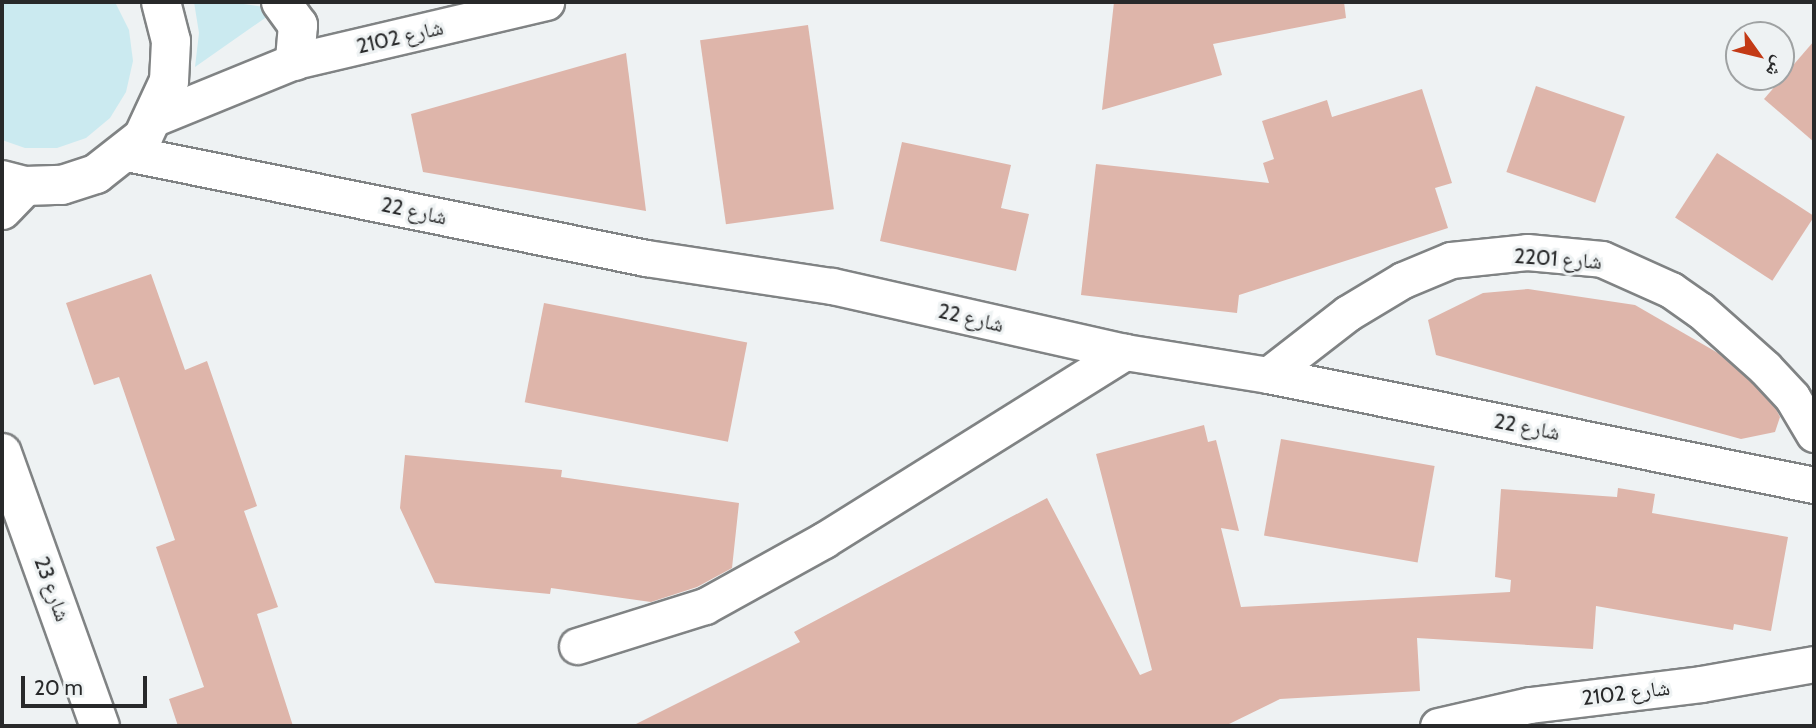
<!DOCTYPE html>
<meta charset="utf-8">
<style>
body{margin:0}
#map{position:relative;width:1816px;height:728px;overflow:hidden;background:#eef2f3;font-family:Cabin,"Noto Naskh Arabic",sans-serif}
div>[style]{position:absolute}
.green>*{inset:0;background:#cbeaf0}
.building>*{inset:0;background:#deb5aa;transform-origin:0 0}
.roads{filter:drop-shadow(2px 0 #808384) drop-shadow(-2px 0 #808384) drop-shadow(0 2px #808384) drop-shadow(0 -2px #808384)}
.minor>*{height:35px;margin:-17.5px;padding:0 17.5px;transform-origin:17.5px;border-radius:17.5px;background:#fff}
.tertiary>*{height:38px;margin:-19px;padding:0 19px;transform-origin:19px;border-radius:19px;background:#fff}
.secondary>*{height:38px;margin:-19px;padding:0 19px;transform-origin:19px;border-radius:19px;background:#fff}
span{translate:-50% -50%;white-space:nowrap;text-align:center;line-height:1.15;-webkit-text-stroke:6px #eef2f3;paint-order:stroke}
.street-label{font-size:21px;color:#28292a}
.frame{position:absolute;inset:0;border:4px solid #28292a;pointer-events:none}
.north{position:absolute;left:1725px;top:21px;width:70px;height:70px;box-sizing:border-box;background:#eef2f3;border:2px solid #9fa2a3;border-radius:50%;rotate:124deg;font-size:19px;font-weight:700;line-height:28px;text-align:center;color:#28292a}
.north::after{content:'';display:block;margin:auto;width:24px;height:32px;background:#c33a16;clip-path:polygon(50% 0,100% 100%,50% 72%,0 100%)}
.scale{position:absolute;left:21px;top:676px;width:126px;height:32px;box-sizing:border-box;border:4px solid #28292a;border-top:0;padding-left:9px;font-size:21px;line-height:24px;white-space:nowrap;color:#28292a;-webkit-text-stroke:5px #eef2f3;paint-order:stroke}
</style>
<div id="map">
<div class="green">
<i style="clip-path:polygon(2px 2px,116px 4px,129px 30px,133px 61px,126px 92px,110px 118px,86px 138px,57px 148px,25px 148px,2px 140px)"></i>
<i style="clip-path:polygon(194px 2px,229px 2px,278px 9px,195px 67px,199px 33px)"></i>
</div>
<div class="building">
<i style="clip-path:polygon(1114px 2px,1344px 2px,1346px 18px,1213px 44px,1222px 75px,1102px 110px)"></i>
<i style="left:808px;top:25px;width:186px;height:109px;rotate:82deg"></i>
<i style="clip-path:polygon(1814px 41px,1814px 142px,1764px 99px)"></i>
<i style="clip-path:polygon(626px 53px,646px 211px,423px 172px,411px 114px)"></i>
<i style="left:1536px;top:86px;width:94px;height:91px;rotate:19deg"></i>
<i style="clip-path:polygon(1422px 89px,1452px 183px,1435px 188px,1448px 228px,1239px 295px,1237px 313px,1081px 295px,1096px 164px,1269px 183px,1263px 163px,1274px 159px,1262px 121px,1327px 100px,1332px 117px)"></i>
<i style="clip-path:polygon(902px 142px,1011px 165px,1001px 208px,1029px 214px,1016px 271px,880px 241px)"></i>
<i style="left:1717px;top:153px;width:116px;height:77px;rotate:33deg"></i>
<i style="clip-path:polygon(151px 274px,185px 370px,207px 361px,257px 506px,244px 511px,278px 607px,257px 614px,293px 726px,178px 726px,169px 699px,204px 687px,156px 547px,175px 540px,119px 377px,94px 385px,66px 303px)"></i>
<i style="clip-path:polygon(1528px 289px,1635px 305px,1718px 353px,1751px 382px,1776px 409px,1780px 417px,1775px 432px,1741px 439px,1436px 355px,1428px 320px,1483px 293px)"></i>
<i style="left:544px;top:303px;width:207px;height:101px;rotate:11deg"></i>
<i style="clip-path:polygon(1204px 425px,1208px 442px,1216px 440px,1239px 531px,1221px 528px,1241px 607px,1510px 592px,1511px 580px,1495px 577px,1501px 489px,1617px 497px,1618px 488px,1655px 494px,1652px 513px,1788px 537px,1771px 631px,1734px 624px,1733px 630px,1596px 606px,1593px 649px,1417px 638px,1420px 691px,1280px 699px,1225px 726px,632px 726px,800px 642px,794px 632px,1047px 498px,1140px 675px,1152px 670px,1096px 454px)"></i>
<i style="left:1281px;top:439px;width:156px;height:98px;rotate:10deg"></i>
<i style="clip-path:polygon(405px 455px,562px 470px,561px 477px,739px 503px,732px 568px,697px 587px,651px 602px,551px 588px,550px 594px,435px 583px,400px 508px)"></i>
</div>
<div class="roads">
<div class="minor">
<i style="left:155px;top:118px;width:151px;rotate:-22.2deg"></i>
<i style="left:295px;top:61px;width:258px;rotate:-13.2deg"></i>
<i style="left:127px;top:153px;width:530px;rotate:11.44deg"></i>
<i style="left:646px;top:258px;width:188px;rotate:8.6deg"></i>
<i style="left:832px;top:286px;width:300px;rotate:12.7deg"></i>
<i style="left:1125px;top:352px;width:145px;rotate:9.1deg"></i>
<i style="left:1268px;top:375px;width:557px;rotate:11.39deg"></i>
<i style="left:1268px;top:375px;width:101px;rotate:-37.8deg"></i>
<i style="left:1348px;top:313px;width:64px;rotate:-31deg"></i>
<i style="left:1403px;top:280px;width:52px;rotate:-22.6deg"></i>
<i style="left:1451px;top:260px;width:76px;rotate:-6deg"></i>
<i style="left:1527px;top:252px;width:75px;rotate:5.3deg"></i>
<i style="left:1602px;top:259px;width:76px;rotate:24.2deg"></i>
<i style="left:1671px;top:290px;width:35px;rotate:35deg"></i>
<i style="left:1700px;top:310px;width:87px;rotate:41.7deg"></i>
<i style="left:1765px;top:368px;width:40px;rotate:47deg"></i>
<i style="left:1792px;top:397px;width:43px;rotate:59.3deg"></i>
<i style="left:577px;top:646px;width:134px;rotate:-17.4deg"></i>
<i style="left:705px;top:606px;width:136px;rotate:-29deg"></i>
<i style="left:824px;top:540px;width:355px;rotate:-32deg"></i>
<i style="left:1438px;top:726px;width:94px;rotate:-12.9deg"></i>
<i style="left:1530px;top:705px;width:172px;rotate:-7deg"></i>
<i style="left:1701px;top:684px;width:115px;rotate:-10deg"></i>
</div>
<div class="tertiary">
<i style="left:2px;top:210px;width:33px;rotate:-46deg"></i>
<i style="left:2px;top:453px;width:290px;rotate:70.3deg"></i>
</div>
<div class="secondary">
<i style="left:281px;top:2px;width:29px;rotate:54deg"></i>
<i style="left:298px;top:25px;width:36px;rotate:95deg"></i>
<i style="left:2px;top:180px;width:24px;rotate:15deg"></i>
<i style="left:25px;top:186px;width:37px;rotate:-2deg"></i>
<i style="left:62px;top:185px;width:36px;rotate:-18deg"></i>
<i style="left:96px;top:174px;width:60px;rotate:-38.2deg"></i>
<i style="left:143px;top:137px;width:62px;rotate:-65.1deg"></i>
<i style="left:169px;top:81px;width:40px;rotate:-87.1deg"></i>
<i style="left:171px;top:41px;width:40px;rotate:-104.4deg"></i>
</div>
</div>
<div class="street-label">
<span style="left:400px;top:37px;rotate:-13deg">شارع 2102</span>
<span style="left:414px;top:211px;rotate:12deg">شارع 22</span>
<span style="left:1558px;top:259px;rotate:4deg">شارع 2201</span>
<span style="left:971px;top:318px;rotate:13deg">شارع 22</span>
<span style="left:1527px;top:427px;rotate:11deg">شارع 22</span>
<span style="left:52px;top:589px;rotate:70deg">شارع 23</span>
<span style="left:1626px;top:693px;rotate:-7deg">شارع 2102</span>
</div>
<div class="frame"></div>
<div class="north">ش</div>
<div class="scale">20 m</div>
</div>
